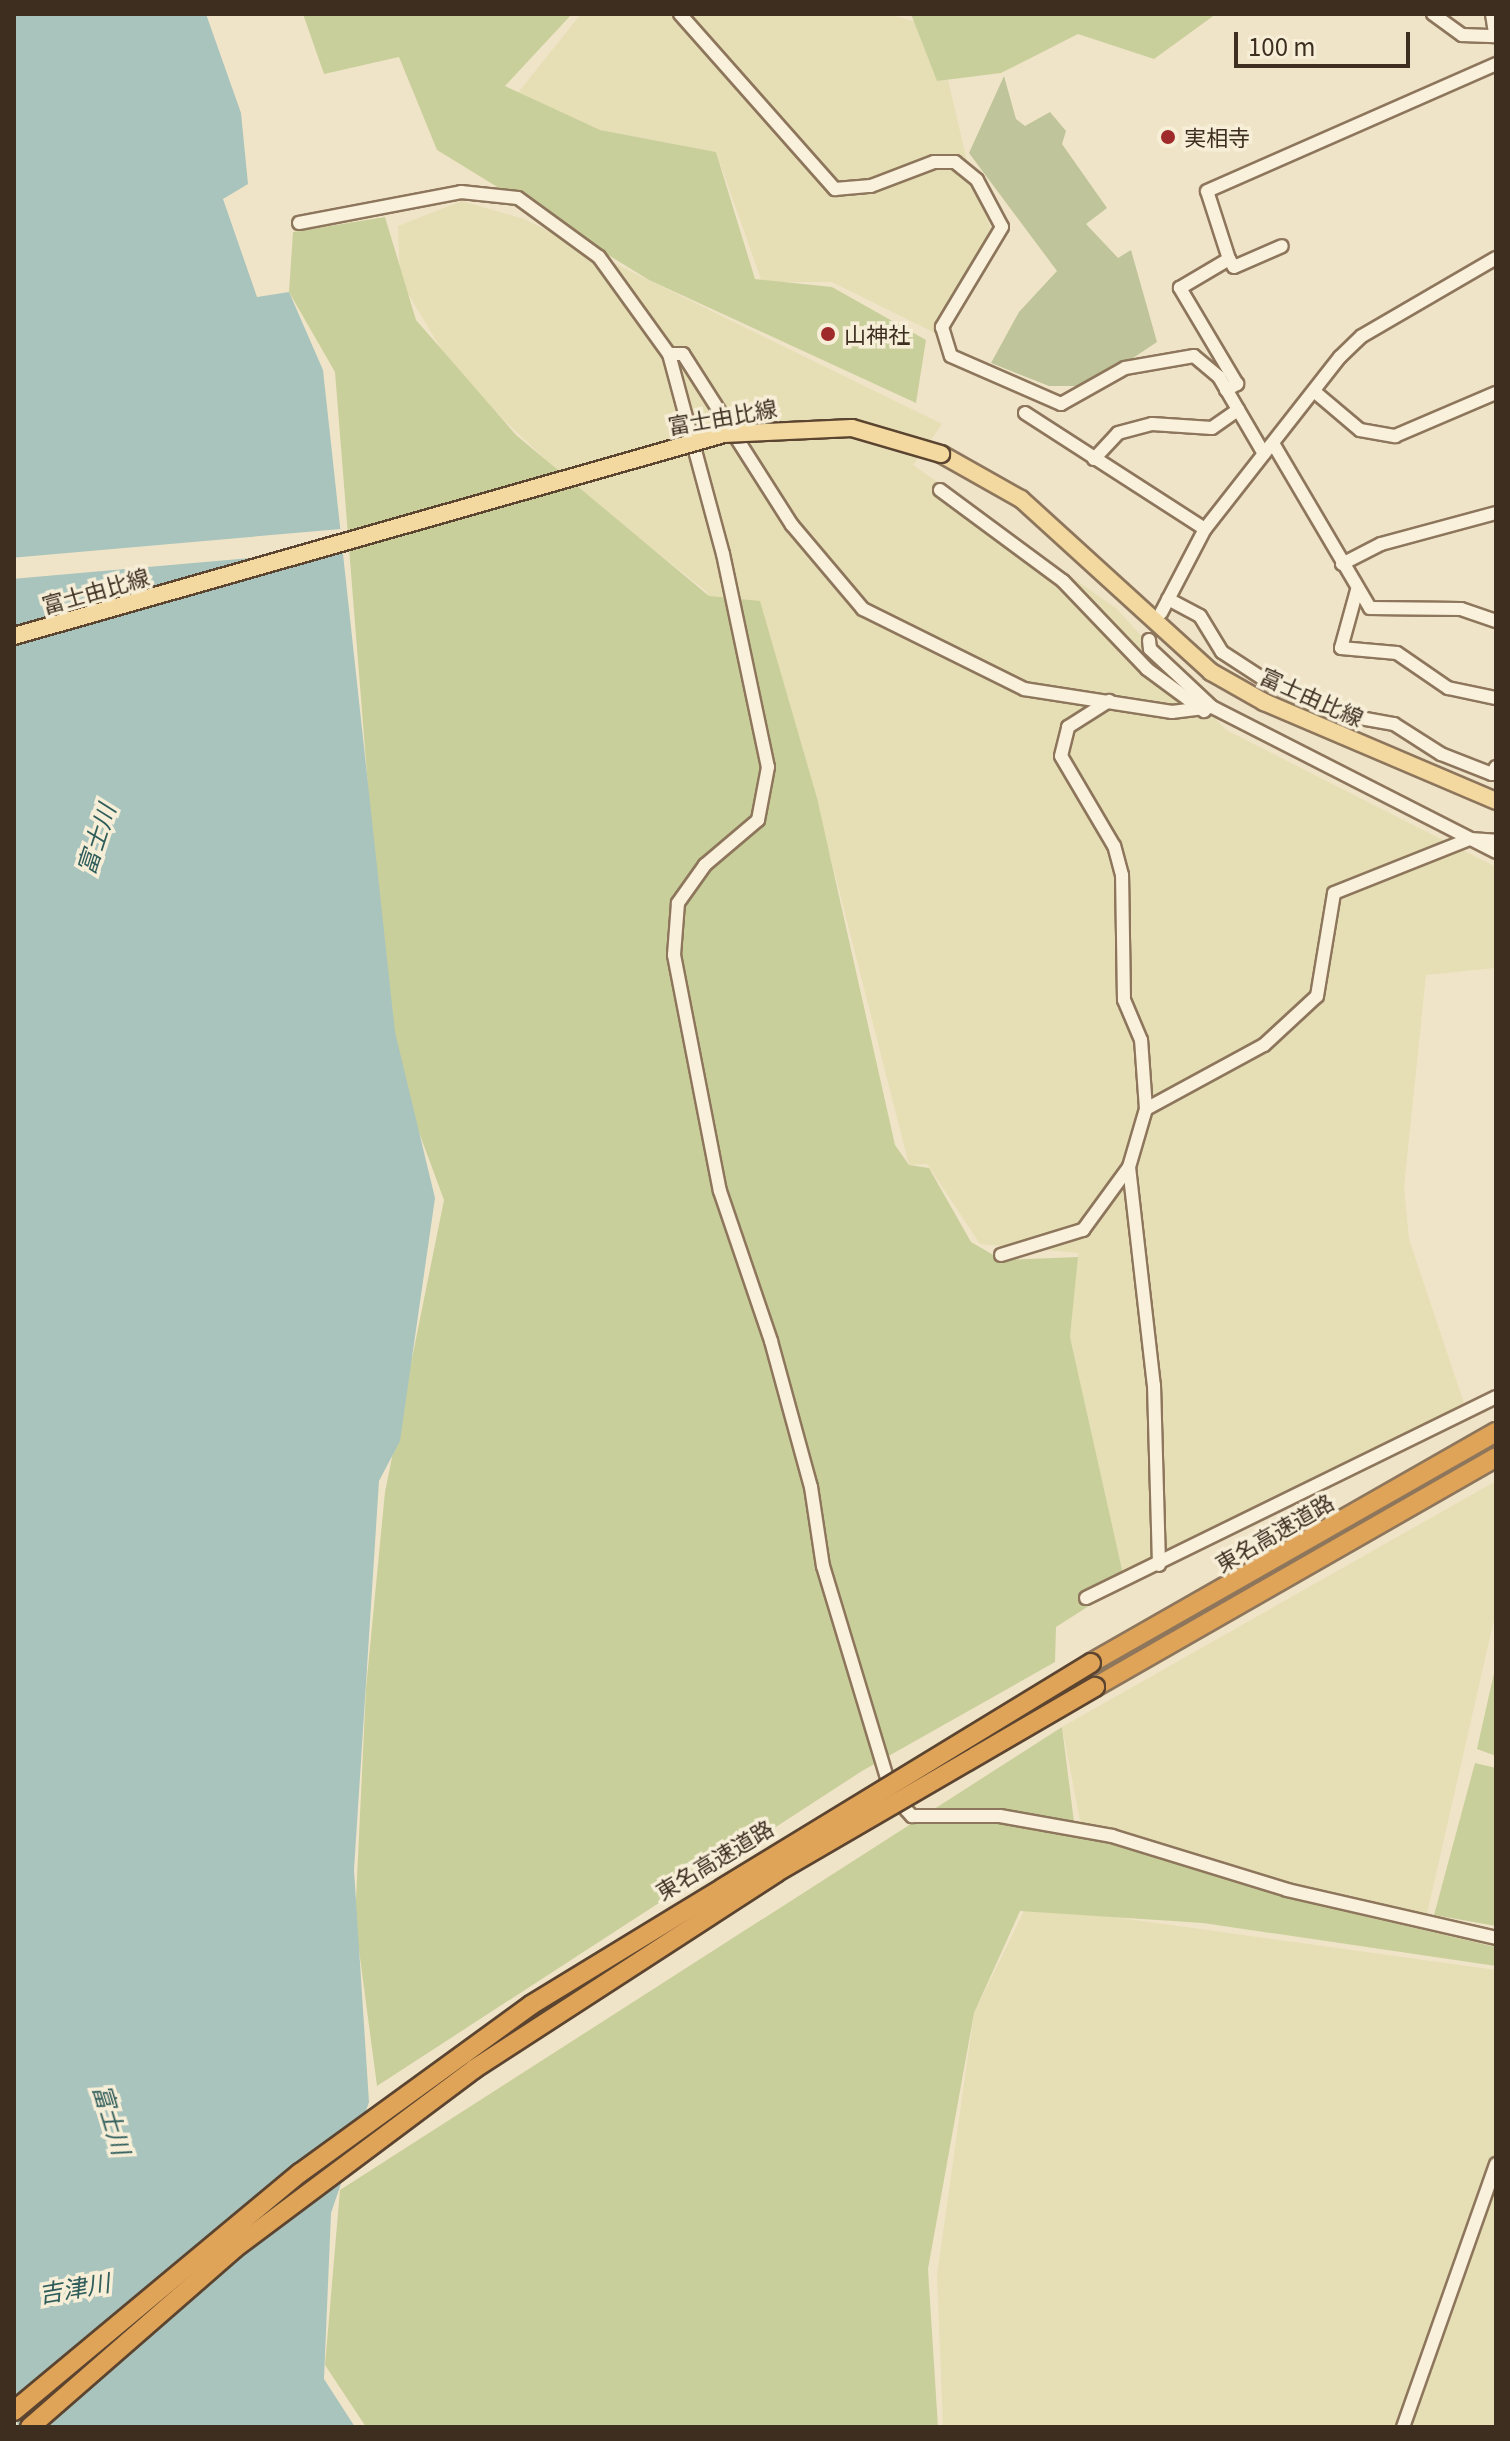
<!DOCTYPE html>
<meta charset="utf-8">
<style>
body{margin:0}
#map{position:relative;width:1510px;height:2441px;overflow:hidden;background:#f0e4c8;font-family:Georgia,"Noto Sans JP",serif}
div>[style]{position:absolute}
.farmland>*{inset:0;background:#e6deb5}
.green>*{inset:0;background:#c9cf9b}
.cemetery>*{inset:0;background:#bfc49a}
.water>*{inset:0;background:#a9c4bc}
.pier>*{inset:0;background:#f0e4c8;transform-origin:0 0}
.roads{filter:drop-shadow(2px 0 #8d765c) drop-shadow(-2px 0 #8d765c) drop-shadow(0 2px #8d765c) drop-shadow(0 -2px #8d765c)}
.minor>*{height:12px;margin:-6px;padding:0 6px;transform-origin:6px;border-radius:6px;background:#faf1dc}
.major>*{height:16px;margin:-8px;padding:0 8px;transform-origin:8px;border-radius:8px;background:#f3d9a0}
.highway>*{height:18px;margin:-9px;padding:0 9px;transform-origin:9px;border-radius:9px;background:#e0a458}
.bridges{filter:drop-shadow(2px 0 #5b4430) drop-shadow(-2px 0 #5b4430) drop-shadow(0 2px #5b4430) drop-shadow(0 -2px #5b4430)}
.major-bridge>*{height:16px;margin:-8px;padding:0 8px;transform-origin:8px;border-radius:8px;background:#f3d9a0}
.highway-bridge>*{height:18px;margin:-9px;padding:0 9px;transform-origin:9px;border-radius:9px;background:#e0a458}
.dots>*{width:22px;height:22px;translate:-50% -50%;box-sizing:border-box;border:4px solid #f7eed8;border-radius:50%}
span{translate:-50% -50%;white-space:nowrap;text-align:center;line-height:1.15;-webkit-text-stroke:7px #f7eed8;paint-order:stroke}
.poi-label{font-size:22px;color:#3d2e20}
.left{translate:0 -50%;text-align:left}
.street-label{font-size:22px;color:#3d2e20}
.water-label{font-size:24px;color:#2f5d5a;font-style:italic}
.frame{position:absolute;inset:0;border:16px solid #3d2e20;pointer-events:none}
.scale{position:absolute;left:1234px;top:32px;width:176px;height:36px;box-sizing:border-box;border:4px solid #3d2e20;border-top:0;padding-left:10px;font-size:24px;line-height:28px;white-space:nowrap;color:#3d2e20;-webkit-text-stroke:6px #f7eed8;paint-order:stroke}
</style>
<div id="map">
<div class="farmland">
<i style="clip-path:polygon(581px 14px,888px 14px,916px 22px,937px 81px,948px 80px,972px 182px,991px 228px,935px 333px,832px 282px,762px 282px,716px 152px,600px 130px,516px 95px)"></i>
<i style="clip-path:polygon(462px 201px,524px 219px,942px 424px,913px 465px,1117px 609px,1226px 730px,1496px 867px,1496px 968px,1426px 975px,1404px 1187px,1409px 1239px,1464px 1403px,1125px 1583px,1070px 1337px,1078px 1253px,980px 1244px,927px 1164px,909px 1165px,826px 839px,747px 697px,707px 592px,568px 481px,456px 374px,400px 280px,398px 226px)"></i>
<i style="clip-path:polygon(1496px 1481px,1496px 1611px,1426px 1918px,1496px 1944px,1082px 1831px,1062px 1727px)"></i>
<i style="clip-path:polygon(1027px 1905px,1496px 1970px,1496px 2427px,943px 2427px,937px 2275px,974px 2013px)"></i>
</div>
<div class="green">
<i style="clip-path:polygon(303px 14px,572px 14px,505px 86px,600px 130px,716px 152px,755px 279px,832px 287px,926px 340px,916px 403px,649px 280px,437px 150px,399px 57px,324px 74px)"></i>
<i style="clip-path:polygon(911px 14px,1216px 14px,1154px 59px,1078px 34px,1001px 73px,937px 81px)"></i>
<i style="clip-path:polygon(385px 217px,416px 320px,516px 435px,709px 596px,760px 601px,817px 798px,895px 1145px,909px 1165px,929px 1168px,971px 1242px,1002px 1260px,1078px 1257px,1070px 1337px,1125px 1583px,1056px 1627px,1055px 1662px,862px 1771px,377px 2086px,355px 1920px,366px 1688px,385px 1492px,444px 1200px,389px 1051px,335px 372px,289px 292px,293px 232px)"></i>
<i style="clip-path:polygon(1496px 1664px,1496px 1756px,1477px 1749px)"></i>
<i style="clip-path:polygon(1062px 1727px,1075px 1830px,1295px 1900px,1496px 1947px,1496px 1966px,1203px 1923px,1020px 1911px,974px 2013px,928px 2269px,938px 2427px,366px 2427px,325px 2365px,340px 2190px)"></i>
<i style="clip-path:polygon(1475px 1763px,1496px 1768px,1496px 1926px,1434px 1915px)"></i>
</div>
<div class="cemetery">
<i style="clip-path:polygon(1004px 76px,1016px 119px,1025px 126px,1050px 112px,1066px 131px,1062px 144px,1107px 208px,1086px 224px,1118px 258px,1131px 250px,1157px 342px,1091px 386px,1049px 386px,991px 363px,1019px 312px,1057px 271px,969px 153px)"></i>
</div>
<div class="water">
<i style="clip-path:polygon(14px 14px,206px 14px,241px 113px,248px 184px,223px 199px,257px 297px,289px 292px,323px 370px,395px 1032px,435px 1198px,400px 1441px,379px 1481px,354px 1870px,369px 2102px,331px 2213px,324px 2379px,355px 2427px,18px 2427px,14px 2407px)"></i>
</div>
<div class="pier">
<i style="left:341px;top:529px;width:21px;height:341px;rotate:85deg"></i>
</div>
<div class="roads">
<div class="minor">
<i style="left:680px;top:14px;width:234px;rotate:48.5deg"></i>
<i style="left:835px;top:189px;width:36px;rotate:-5deg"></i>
<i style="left:871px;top:186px;width:67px;rotate:-20.9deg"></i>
<i style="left:934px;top:162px;width:21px"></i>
<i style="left:955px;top:162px;width:28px;rotate:39deg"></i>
<i style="left:977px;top:180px;width:53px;rotate:62deg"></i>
<i style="left:1002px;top:227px;width:117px;rotate:121deg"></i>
<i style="left:942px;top:327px;width:30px;rotate:73deg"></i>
<i style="left:951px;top:356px;width:120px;rotate:23.6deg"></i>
<i style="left:1061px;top:404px;width:73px;rotate:-29.4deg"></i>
<i style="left:1125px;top:368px;width:70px;rotate:-9.9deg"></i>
<i style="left:1194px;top:356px;width:33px;rotate:40deg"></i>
<i style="left:1219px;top:377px;width:89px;rotate:59.7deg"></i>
<i style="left:1433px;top:14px;width:36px;rotate:36deg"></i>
<i style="left:1462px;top:35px;width:34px;rotate:2deg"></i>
<i style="left:1492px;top:14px;width:20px;rotate:81deg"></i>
<i style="left:299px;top:223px;width:165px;rotate:-10.8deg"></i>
<i style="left:461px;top:192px;width:57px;rotate:6deg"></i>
<i style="left:518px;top:198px;width:100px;rotate:36.1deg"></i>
<i style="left:599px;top:257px;width:120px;rotate:54.2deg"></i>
<i style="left:669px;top:354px;width:207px;rotate:74.9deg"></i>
<i style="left:723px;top:554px;width:218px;rotate:78.1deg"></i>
<i style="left:768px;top:767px;width:54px;rotate:100.7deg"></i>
<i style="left:758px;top:820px;width:70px;rotate:139.7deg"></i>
<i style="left:705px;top:865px;width:47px;rotate:125.4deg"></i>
<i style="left:678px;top:903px;width:52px;rotate:94.4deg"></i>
<i style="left:674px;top:955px;width:240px;rotate:79deg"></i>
<i style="left:720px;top:1191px;width:158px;rotate:71.2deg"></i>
<i style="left:771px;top:1341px;width:151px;rotate:74.7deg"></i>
<i style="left:811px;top:1487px;width:80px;rotate:81.4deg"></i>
<i style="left:823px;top:1566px;width:238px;rotate:73.2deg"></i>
<i style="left:892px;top:1794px;width:30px;rotate:48deg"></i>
<i style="left:912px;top:1816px;width:88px"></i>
<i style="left:1000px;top:1816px;width:114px;rotate:10.1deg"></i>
<i style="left:1112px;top:1836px;width:183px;rotate:17.1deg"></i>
<i style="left:1287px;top:1890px;width:214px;rotate:12.9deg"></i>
<i style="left:1229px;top:259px;width:9px;rotate:58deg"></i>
<i style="left:1234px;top:267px;width:52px;rotate:-23.6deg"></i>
<i style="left:669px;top:354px;width:14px"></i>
<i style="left:683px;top:354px;width:203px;rotate:57.5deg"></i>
<i style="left:792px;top:525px;width:110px;rotate:49.8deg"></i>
<i style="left:863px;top:609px;width:180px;rotate:26.4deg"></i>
<i style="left:1024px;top:689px;width:150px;rotate:8.8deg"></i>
<i style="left:1172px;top:712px;width:40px;rotate:-7.1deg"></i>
<i style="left:1226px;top:390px;width:13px;rotate:-29deg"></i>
<i style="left:1237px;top:384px;width:112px;rotate:-120.7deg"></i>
<i style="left:1180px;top:288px;width:57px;rotate:-30.6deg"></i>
<i style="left:1229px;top:259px;width:71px;rotate:-107.9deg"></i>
<i style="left:1207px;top:191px;width:316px;rotate:-23.7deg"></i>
<i style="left:1315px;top:392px;width:59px;rotate:40.2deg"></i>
<i style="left:1360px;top:430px;width:36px;rotate:10deg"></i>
<i style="left:1395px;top:436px;width:110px;rotate:-23.1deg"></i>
<i style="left:1025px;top:413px;width:214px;rotate:32.8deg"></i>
<i style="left:1274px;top:445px;width:189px;rotate:59.5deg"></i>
<i style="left:1370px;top:608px;width:91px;rotate:0.6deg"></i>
<i style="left:1461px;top:609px;width:37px;rotate:19deg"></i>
<i style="left:1094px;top:459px;width:35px;rotate:-47deg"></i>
<i style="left:1118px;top:433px;width:35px;rotate:-15deg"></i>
<i style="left:1152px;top:424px;width:60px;rotate:3.8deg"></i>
<i style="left:1212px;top:428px;width:32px;rotate:-35deg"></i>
<i style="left:940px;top:490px;width:153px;rotate:36.5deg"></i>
<i style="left:1063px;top:581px;width:122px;rotate:46.3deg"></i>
<i style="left:1147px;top:669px;width:71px;rotate:36.4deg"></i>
<i style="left:1342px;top:564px;width:44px;rotate:-27.1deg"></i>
<i style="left:1381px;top:544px;width:119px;rotate:-15.1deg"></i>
<i style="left:1357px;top:590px;width:60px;rotate:105.4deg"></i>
<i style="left:1341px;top:648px;width:56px;rotate:5.1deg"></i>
<i style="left:1397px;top:653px;width:62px;rotate:34.5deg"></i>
<i style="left:1448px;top:688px;width:49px;rotate:11.8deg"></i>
<i style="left:1168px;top:599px;width:36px;rotate:28deg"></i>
<i style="left:1200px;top:616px;width:42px;rotate:58.6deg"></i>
<i style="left:1222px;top:652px;width:55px;rotate:33.1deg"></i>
<i style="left:1268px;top:682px;width:88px;rotate:22.8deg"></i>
<i style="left:1349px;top:716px;width:46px;rotate:10.1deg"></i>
<i style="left:1394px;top:724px;width:56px;rotate:32.6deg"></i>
<i style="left:1441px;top:754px;width:55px;rotate:21.4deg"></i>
<i style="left:1492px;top:774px;width:8px;rotate:-60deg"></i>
<i style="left:1161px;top:613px;width:95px;rotate:-62.4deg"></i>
<i style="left:1205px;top:529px;width:219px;rotate:-51.9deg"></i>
<i style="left:1340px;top:357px;width:30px;rotate:-44deg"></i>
<i style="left:1362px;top:336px;width:155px;rotate:-30.2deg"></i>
<i style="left:1149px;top:640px;width:9px;rotate:84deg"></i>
<i style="left:1150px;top:649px;width:85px;rotate:43.1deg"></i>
<i style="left:1212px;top:707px;width:319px;rotate:27deg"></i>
<i style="left:1146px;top:1109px;width:134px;rotate:-28.5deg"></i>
<i style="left:1264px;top:1045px;width:72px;rotate:-42.8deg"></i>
<i style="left:1317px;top:996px;width:104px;rotate:-80.6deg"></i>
<i style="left:1334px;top:893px;width:146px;rotate:-21.7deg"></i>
<i style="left:1470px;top:839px;width:26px;rotate:4deg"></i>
<i style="left:1129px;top:1167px;width:219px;rotate:83.5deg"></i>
<i style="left:1154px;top:1385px;width:180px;rotate:88.4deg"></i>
<i style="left:1001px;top:1255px;width:86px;rotate:-17deg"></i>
<i style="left:1083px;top:1230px;width:78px;rotate:-53.9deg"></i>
<i style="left:1129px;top:1167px;width:60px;rotate:-73.7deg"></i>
<i style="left:1146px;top:1109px;width:69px;rotate:-94.1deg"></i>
<i style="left:1141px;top:1040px;width:43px;rotate:-113deg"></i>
<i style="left:1124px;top:1000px;width:125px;rotate:-90.9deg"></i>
<i style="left:1122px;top:875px;width:30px;rotate:-105deg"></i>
<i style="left:1114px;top:846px;width:104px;rotate:-120.5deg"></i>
<i style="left:1061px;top:756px;width:30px;rotate:-76deg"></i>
<i style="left:1068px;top:727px;width:49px;rotate:-32.4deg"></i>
<i style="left:1086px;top:1598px;width:457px;rotate:-26.1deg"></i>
<i style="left:1403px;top:2427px;width:279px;rotate:-70.5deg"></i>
</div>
<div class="major">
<i style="left:941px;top:454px;width:92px;rotate:29.4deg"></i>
<i style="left:1021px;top:499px;width:257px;rotate:42.3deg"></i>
<i style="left:1211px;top:672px;width:61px;rotate:29.5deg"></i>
<i style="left:1264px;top:702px;width:252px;rotate:23.1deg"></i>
</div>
<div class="highway">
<i style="left:1091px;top:1663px;width:466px;rotate:-29.7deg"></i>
<i style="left:1095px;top:1687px;width:462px;rotate:-29.8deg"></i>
</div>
</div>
<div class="bridges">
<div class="major-bridge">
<i style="left:14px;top:636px;width:738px;rotate:-15.88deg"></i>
<i style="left:724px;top:434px;width:128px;rotate:-2.7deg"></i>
<i style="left:852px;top:428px;width:93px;rotate:16.3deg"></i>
</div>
<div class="highway-bridge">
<i style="left:14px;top:2411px;width:372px;rotate:-39.8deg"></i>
<i style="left:300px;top:2173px;width:286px;rotate:-36deg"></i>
<i style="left:531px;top:2005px;width:656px;rotate:-31.41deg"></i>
<i style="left:30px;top:2427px;width:272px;rotate:-41.1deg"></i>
<i style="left:235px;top:2248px;width:299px;rotate:-36.8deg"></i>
<i style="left:474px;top:2069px;width:361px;rotate:-33deg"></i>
<i style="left:777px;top:1872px;width:368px;rotate:-30.2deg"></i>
</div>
</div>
<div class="dots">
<i style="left:1168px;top:137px;background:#9e2a2b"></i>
<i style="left:828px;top:334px;background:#9e2a2b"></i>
</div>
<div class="poi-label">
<span class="left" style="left:1184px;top:137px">実相寺</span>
<span class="left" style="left:844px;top:334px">山神社</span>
</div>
<div class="street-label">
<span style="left:722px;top:416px;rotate:-10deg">富士由比線</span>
<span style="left:95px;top:590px;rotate:-16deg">富士由比線</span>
<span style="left:1312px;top:696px;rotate:24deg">富士由比線</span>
<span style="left:1274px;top:1532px;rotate:-30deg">東名高速道路</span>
<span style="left:714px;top:1859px;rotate:-31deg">東名高速道路</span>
</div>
<div class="water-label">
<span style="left:95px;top:839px;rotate:-72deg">富士川</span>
<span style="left:113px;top:2119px;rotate:73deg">富士川</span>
<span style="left:74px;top:2287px;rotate:-10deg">吉津川</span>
</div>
<div class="frame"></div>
<div class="scale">100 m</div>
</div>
